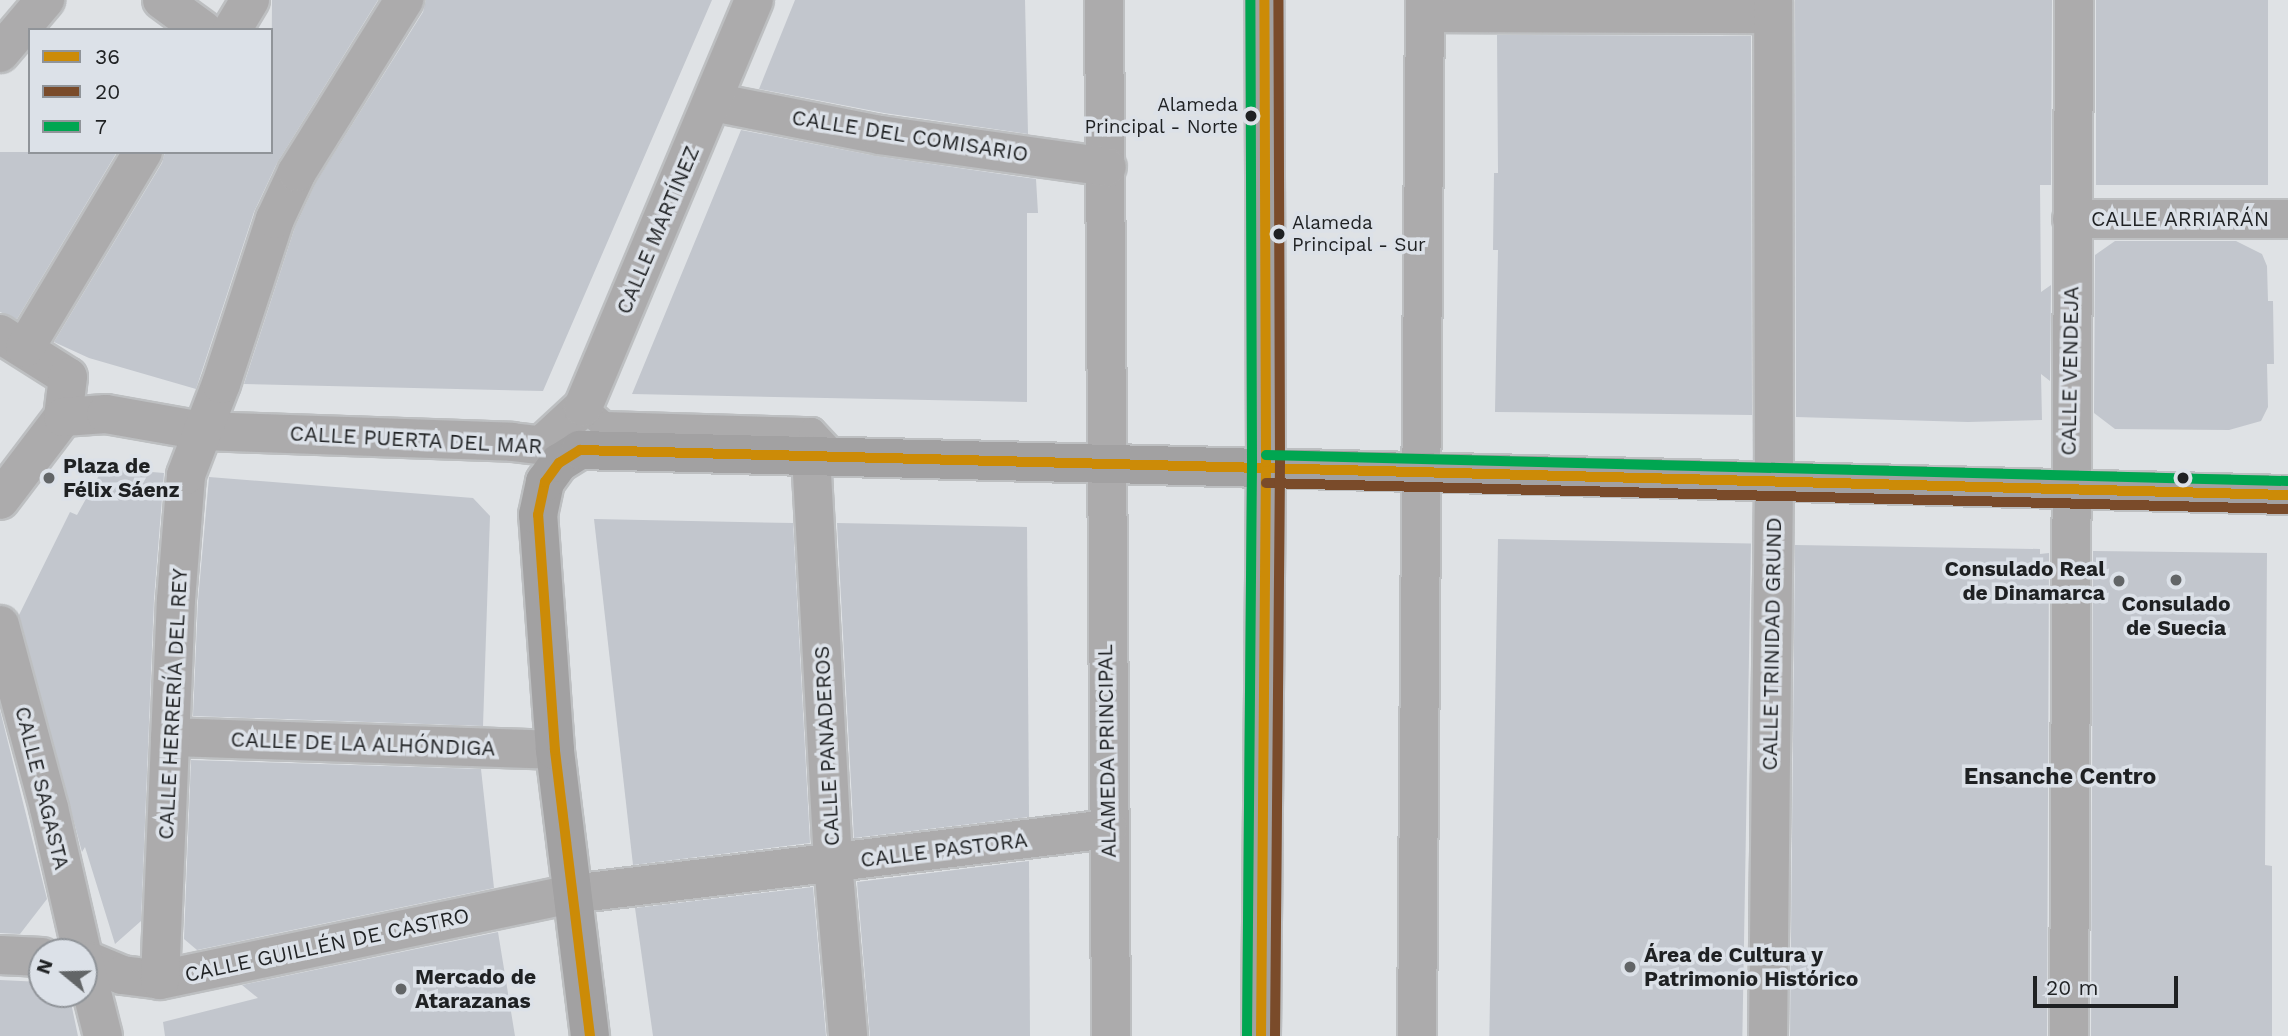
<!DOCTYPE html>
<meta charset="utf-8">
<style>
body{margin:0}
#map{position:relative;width:2288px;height:1036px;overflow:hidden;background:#dfe2e5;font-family:"Work Sans",sans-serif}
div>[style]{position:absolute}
.building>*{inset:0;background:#c2c6cd;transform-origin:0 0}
.roads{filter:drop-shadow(2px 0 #bdbfc1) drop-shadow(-2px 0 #bdbfc1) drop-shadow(0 2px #bdbfc1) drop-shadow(0 -2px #bdbfc1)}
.lane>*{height:26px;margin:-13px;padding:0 13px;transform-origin:13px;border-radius:13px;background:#acabac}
.street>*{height:38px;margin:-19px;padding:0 19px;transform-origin:19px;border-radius:19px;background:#acabac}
.secondary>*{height:38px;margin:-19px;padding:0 19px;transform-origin:19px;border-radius:19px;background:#a2a1a2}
.bus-1>*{height:10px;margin:-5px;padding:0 5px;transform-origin:5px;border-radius:5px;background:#cc8b07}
.bus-2>*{height:10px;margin:-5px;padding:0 5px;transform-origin:5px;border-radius:5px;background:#7a4b2a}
.bus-3>*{height:10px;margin:-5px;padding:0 5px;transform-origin:5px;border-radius:5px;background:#00a651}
.dots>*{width:19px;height:19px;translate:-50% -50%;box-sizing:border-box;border:4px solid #dce1e8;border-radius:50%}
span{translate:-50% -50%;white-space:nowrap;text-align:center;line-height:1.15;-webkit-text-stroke:7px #dce1e8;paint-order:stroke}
.bus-label{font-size:19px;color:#1f2123}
.right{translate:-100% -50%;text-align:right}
.left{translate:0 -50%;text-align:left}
.street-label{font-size:21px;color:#1f2123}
.poi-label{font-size:21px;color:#1f2123;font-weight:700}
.neighbourhood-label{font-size:23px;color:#1f2123;font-weight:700}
.legend{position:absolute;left:28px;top:28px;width:245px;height:126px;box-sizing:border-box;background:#dce1e8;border:2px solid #909499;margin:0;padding:9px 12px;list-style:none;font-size:21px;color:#1f2123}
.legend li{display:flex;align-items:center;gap:14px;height:35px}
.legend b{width:35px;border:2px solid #909499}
.north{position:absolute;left:28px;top:938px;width:70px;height:70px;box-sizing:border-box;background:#dce1e8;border:2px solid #909499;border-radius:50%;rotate:289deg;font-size:19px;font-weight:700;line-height:28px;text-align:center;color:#1f2123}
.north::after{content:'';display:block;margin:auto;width:24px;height:32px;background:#626567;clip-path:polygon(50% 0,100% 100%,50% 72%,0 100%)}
.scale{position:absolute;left:2033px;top:976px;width:145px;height:32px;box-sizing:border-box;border:4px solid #1f2123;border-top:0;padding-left:9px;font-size:21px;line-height:24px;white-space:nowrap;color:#1f2123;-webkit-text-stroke:5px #dce1e8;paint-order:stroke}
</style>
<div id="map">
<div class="building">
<i style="clip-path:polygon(272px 0,378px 0,277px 163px,254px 212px,196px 389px,89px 358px,54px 342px,162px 163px,165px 152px,271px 152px)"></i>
<i style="clip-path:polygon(426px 0,712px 0,543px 391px,244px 384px,295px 227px,316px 182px,423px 12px)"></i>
<i style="clip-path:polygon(795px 0,1025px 0,1028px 134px,884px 113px,759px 89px)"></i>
<i style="clip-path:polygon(1795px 0,2052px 0,2051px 185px,2040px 185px,2041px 292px,2051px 285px,2050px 381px,2041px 374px,2042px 420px,1968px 422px,1796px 417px)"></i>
<i style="left:2096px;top:0;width:172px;height:185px"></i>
<i style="clip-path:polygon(1497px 35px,1751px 36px,1752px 415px,1495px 412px,1498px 250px,1493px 250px,1494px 173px,1498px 173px)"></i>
<i style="clip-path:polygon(741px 130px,876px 156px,1036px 179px,1038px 213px,1027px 213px,1027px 402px,632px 394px)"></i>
<i style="clip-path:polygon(0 152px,117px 152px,17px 319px,0 312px)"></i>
<i style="clip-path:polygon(2115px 241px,2236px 241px,2262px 254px,2267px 266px,2268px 301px,2273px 301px,2274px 364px,2267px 364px,2268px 407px,2261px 421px,2229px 430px,2115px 429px,2094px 413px,2095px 255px)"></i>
<i style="clip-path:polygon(103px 468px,164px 473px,154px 599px,141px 921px,115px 944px,85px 847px,82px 852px,19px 615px,70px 512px,77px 515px)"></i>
<i style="clip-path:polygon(209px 477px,473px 498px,490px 516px,483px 726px,193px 716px,198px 601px)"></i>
<i style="clip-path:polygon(594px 519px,793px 523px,810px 843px,633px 865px)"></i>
<i style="clip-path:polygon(837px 523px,1027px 527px,1029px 817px,854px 838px)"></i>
<i style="left:1498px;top:539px;width:253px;height:497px;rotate:1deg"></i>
<i style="clip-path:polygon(1795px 545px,2040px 549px,2040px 554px,2049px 553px,2047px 1036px,1790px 1036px)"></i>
<i style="clip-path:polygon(2093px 551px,2267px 553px,2265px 865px,2272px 866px,2272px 1036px,2091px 1036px)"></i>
<i style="clip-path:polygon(0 710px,47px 899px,20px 934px,0 933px)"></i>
<i style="clip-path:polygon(191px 760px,481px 769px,494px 888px,197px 950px,184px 939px)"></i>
<i style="clip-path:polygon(1029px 861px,1030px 1036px,870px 1036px,857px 882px)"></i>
<i style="clip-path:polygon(813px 887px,826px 1036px,653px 1036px,635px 908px)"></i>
<i style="clip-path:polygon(498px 932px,515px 1036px,165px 1036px,163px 1022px,258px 998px,242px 985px)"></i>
<i style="clip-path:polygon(0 980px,42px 982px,42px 994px,64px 994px,70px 998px,78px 1036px,0 1036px)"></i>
</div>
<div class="roads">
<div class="lane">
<i style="left:583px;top:407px;width:28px;rotate:41deg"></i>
<i style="left:604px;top:425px;width:208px;rotate:1.7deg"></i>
<i style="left:812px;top:431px;width:34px;rotate:47deg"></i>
</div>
<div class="street">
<i style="left:162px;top:0;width:51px;rotate:36.2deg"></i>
<i style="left:1104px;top:0;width:1036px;rotate:89.61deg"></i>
<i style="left:1425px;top:13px;width:348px;rotate:0.2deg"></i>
<i style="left:232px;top:30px;width:35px;rotate:-59deg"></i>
<i style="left:0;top:53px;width:70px;rotate:-49.7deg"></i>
<i style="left:713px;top:102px;width:170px;rotate:11.2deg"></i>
<i style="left:880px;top:135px;width:229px;rotate:8deg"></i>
<i style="left:2072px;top:219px;width:216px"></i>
<i style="left:0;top:334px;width:80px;rotate:32.3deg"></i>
<i style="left:68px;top:377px;width:40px;rotate:97.1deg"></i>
<i style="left:63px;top:417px;width:104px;rotate:127.2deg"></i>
<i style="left:25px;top:348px;width:229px;rotate:-59deg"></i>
<i style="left:63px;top:417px;width:43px;rotate:-4deg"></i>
<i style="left:106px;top:414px;width:97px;rotate:10deg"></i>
<i style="left:202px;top:431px;width:310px;rotate:2deg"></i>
<i style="left:512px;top:442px;width:68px;rotate:6.7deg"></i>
<i style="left:542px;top:445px;width:56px;rotate:-42.8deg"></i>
<i style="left:583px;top:407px;width:441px;rotate:-67.2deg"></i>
<i style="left:811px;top:455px;width:409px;rotate:86.9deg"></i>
<i style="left:833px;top:863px;width:174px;rotate:85deg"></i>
<i style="left:0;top:625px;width:189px;rotate:75deg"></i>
<i style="left:49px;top:808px;width:148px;rotate:77.1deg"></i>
<i style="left:170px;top:737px;width:385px;rotate:1.9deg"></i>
<i style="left:0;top:955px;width:42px;rotate:2.7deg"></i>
<i style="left:84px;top:959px;width:41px;rotate:22.8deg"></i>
<i style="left:122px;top:975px;width:38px;rotate:7deg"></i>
<i style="left:160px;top:980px;width:421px;rotate:-11.8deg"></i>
<i style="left:572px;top:894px;width:540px;rotate:-6.91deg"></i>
<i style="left:84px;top:961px;width:77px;rotate:75.8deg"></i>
<i style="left:160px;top:980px;width:380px;rotate:-87.6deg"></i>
<i style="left:176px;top:600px;width:125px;rotate:-85.4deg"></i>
<i style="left:186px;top:475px;width:97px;rotate:-69deg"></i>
<i style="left:221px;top:384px;width:174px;rotate:-71.9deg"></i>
<i style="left:275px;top:219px;width:52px;rotate:-64.9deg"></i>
<i style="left:297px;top:172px;width:203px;rotate:-58.1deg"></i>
<i style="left:1417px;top:1036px;width:1036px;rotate:-89.56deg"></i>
<i style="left:1768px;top:1036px;width:555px;rotate:-89.38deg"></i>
<i style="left:1774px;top:481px;width:481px;rotate:-90.1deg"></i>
<i style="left:2069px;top:1036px;width:1036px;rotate:-89.72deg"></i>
</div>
<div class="secondary">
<i style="left:590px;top:1036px;width:288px;rotate:-97deg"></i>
<i style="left:555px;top:750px;width:236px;rotate:-94.1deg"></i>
<i style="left:538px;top:515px;width:34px;rotate:-78deg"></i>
<i style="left:545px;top:482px;width:24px;rotate:-54deg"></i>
<i style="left:559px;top:463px;width:25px;rotate:-32deg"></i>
<i style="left:580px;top:450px;width:1709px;rotate:1.51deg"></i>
<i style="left:1261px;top:1036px;width:574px;rotate:-89.5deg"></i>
<i style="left:1266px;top:462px;width:462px;rotate:-90.2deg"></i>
</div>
</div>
<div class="bus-1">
<i style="left:590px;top:1036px;width:288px;rotate:-97deg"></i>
<i style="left:555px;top:750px;width:236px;rotate:-94.1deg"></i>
<i style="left:538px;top:515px;width:34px;rotate:-78deg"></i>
<i style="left:545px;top:482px;width:24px;rotate:-54deg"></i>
<i style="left:559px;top:463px;width:25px;rotate:-32deg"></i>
<i style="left:580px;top:450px;width:1709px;rotate:1.51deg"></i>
<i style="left:1261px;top:1036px;width:574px;rotate:-89.5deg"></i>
<i style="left:1266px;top:462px;width:462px;rotate:-90.2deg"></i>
</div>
<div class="bus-2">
<i style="left:1266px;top:483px;width:1022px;rotate:1.46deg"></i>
<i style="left:1275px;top:1036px;width:574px;rotate:-89.5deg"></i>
<i style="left:1280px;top:462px;width:462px;rotate:-90.2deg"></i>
</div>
<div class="bus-3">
<i style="left:1266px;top:455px;width:1022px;rotate:1.46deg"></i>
<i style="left:1247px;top:1036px;width:574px;rotate:-89.5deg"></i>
<i style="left:1252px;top:462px;width:462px;rotate:-90.2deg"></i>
</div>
<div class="dots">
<i style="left:1251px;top:116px;background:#1f2123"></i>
<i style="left:1279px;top:234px;background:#1f2123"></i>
<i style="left:49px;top:478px;background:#626567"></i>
<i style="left:2183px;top:478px;background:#1f2123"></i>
<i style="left:2176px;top:580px;background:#626567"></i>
<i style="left:2119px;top:581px;background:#626567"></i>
<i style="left:1630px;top:967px;background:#626567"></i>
<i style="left:401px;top:989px;background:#626567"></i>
</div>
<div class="bus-label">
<span class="right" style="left:1238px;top:116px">Alameda<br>Principal - Norte</span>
<span class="left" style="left:1292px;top:234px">Alameda<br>Principal - Sur</span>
</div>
<div class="street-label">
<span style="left:910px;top:136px;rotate:9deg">CALLE DEL COMISARIO</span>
<span style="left:2180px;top:219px">CALLE ARRIARÁN</span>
<span style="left:658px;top:230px;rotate:-67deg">CALLE MARTÍNEZ</span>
<span style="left:2070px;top:371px;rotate:-89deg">CALLE VENDEJA</span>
<span style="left:416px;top:440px;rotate:3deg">CALLE PUERTA DEL MAR</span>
<span style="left:1772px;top:644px;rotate:-89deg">CALLE TRINIDAD GRUND</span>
<span style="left:173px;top:704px;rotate:-87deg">CALLE HERRERÍA DEL REY</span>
<span style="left:363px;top:744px;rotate:2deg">CALLE DE LA ALHÓNDIGA</span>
<span style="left:827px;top:746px;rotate:-93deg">CALLE PANADEROS</span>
<span style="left:1107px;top:751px;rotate:-91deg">ALAMEDA PRINCIPAL</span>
<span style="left:42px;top:788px;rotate:76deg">CALLE SAGASTA</span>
<span style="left:944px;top:850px;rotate:-7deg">CALLE PASTORA</span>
<span style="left:327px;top:945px;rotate:-12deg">CALLE GUILLÉN DE CASTRO</span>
</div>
<div class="poi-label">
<span class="left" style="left:63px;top:478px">Plaza de<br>Félix Sáenz</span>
<span class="right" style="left:2105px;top:581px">Consulado Real<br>de Dinamarca</span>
<span style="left:2176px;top:616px">Consulado<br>de Suecia</span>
<span class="left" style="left:1644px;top:967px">Área de Cultura y<br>Patrimonio Histórico</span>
<span class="left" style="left:415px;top:989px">Mercado de<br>Atarazanas</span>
</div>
<div class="neighbourhood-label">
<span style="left:2060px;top:777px">Ensanche Centro</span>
</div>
<ul class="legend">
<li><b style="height:9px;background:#cc8b07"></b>36</li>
<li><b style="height:9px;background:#7a4b2a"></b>20</li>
<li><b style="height:9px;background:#00a651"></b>7</li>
</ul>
<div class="north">N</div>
<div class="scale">20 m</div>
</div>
